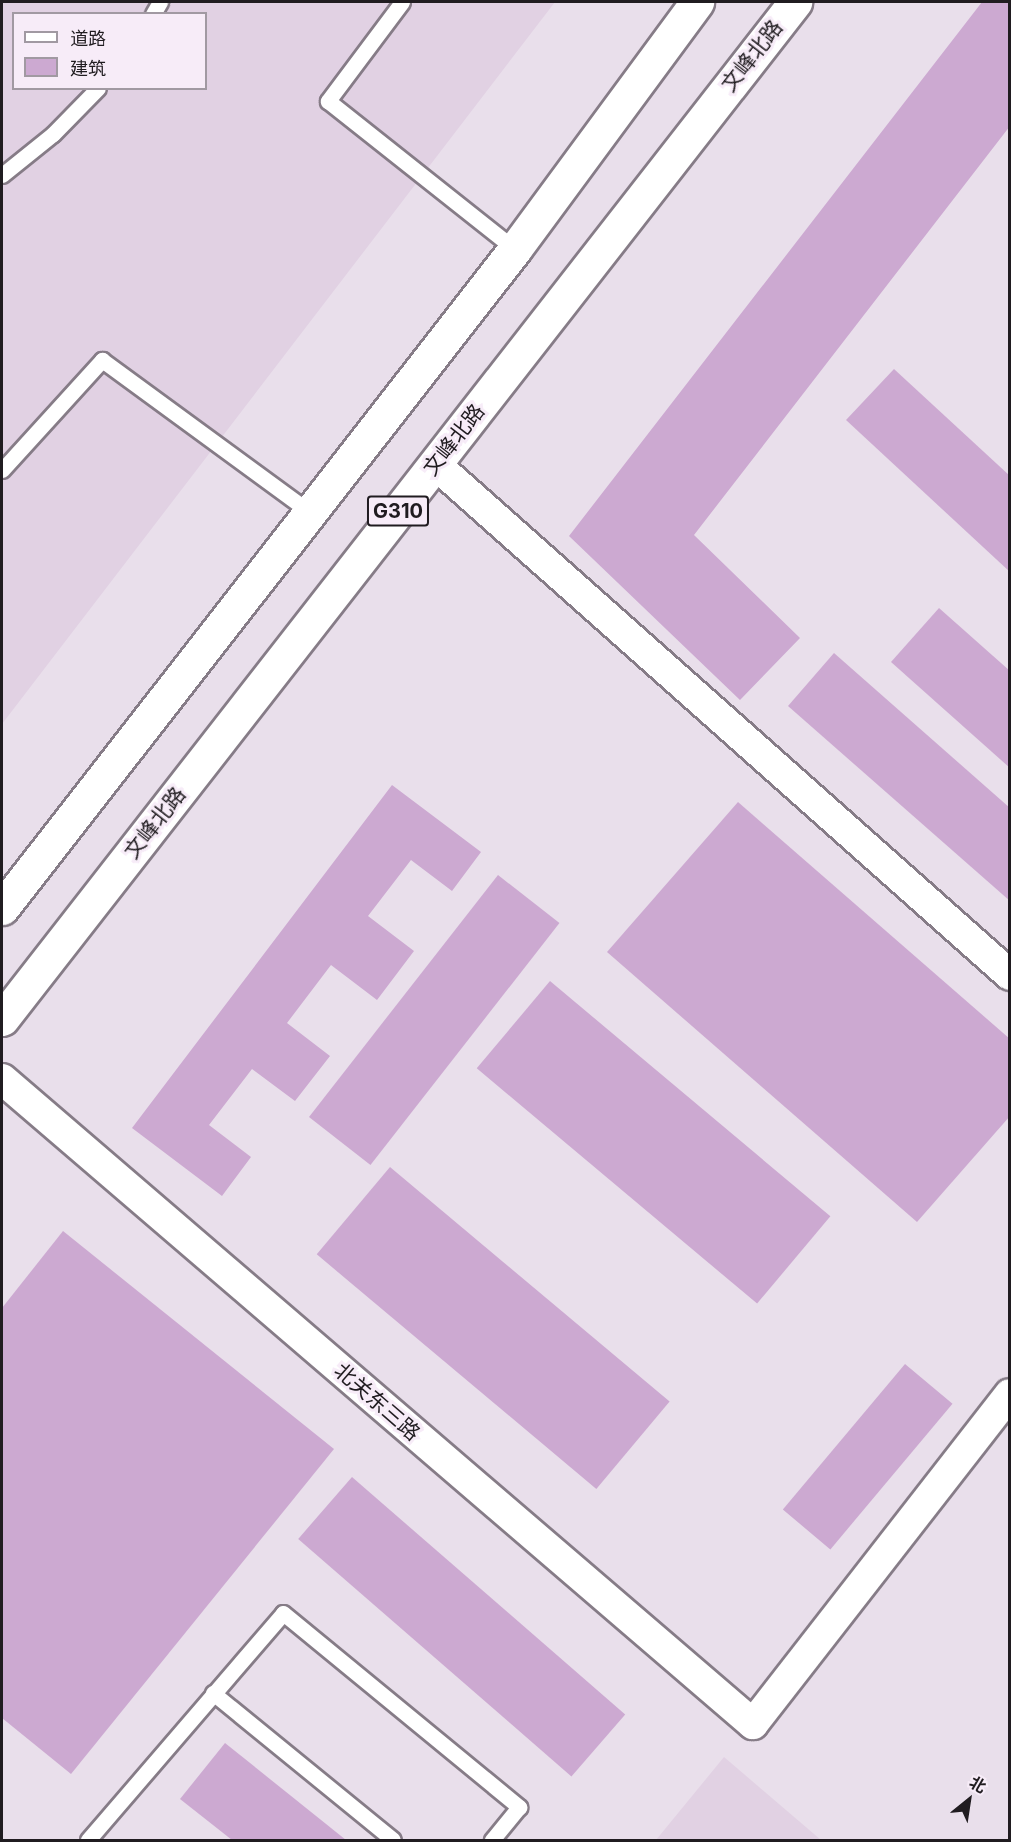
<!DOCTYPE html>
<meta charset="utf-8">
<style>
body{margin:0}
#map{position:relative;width:1011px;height:1842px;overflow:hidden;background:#e9dfeb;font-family:Inter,"Noto Sans SC",sans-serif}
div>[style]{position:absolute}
.built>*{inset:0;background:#e1d1e3}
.building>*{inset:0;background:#cca9d1;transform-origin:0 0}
.roads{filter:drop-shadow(2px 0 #867c87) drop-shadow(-2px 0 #867c87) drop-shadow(0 2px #867c87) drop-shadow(0 -2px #867c87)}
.service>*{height:15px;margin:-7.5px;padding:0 7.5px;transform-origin:7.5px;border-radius:7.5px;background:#fff}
.minor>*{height:30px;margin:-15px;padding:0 15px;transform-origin:15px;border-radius:15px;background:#fff}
.trunk>*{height:33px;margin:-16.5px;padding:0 16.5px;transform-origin:16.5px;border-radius:16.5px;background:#fff}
span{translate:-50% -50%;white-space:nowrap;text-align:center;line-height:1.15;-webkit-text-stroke:6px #f7ecf8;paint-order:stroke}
.shield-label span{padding:2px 4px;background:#f7ecf8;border:2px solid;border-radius:4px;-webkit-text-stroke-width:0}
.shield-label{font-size:20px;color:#201c20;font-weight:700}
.street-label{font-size:21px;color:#201c20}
.frame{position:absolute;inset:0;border:3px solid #201c20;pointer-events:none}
.legend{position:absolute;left:12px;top:12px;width:195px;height:78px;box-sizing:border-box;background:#f7ecf8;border:2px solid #a199a2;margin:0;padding:8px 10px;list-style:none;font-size:18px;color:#201c20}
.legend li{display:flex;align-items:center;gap:12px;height:30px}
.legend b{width:30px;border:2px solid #a199a2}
.north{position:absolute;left:939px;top:1770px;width:60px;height:60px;-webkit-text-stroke:4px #f7ecf8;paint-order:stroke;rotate:30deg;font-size:16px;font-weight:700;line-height:24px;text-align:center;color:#201c20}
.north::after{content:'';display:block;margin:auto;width:21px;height:27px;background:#201c20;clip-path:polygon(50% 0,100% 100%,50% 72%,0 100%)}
</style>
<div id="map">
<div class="built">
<i style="clip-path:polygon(evenodd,2px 2px,555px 2px,2px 724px,2px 2px,14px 14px,206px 14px,206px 88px,14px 88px,14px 14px)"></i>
<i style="clip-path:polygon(724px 1757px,821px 1840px,656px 1840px)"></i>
</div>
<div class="building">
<i style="clip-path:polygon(982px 2px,1010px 2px,1010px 126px,694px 535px,800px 638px,740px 700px,569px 536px)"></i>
<i style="clip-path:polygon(894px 369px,1010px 476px,1010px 572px,846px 420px)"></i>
<i style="clip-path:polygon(939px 608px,1010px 671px,1010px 768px,891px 662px)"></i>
<i style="clip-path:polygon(834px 653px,1010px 808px,1010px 901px,788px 706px)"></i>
<i style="clip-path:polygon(392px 785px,481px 852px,452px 891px,411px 860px,368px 916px,414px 951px,377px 1000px,331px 965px,287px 1023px,330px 1056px,295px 1101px,252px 1069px,209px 1125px,251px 1157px,222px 1196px,132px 1128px)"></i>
<i style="clip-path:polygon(738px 802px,1010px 1039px,1010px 1116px,917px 1222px,607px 952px)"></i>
<i style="left:498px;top:875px;width:78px;height:307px;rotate:38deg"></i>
<i style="left:550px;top:981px;width:366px;height:114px;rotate:40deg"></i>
<i style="left:390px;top:1167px;width:365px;height:114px;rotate:40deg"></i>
<i style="clip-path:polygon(63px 1231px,334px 1449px,71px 1774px,2px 1718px,2px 1308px)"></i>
<i style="left:905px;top:1364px;width:62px;height:190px;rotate:40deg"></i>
<i style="left:352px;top:1477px;width:362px;height:82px;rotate:41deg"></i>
<i style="clip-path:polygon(225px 1743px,346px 1840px,232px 1840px,180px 1799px)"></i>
</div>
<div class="roads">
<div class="service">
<i style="left:402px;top:2px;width:124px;rotate:126.8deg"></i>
<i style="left:328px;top:101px;width:238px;rotate:38.4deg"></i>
<i style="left:153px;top:14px;width:14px;rotate:-60deg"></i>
<i style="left:2px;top:175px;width:65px;rotate:-38.8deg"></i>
<i style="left:53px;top:134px;width:64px;rotate:-45.6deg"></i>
<i style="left:2px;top:470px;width:149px;rotate:-47.7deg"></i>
<i style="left:102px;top:360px;width:254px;rotate:36.2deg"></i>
<i style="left:213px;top:1693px;width:232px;rotate:39.2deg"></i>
<i style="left:88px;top:1840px;width:299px;rotate:-49.3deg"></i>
<i style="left:283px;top:1613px;width:306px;rotate:39.4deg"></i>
<i style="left:519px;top:1807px;width:43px;rotate:129.3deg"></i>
</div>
<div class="minor">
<i style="left:435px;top:464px;width:769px;rotate:41.63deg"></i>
<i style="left:2px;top:1079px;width:990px;rotate:40.66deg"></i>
<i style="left:753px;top:1724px;width:418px;rotate:-52.1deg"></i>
</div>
<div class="trunk">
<i style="left:2px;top:908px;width:835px;rotate:-52.1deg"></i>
<i style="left:515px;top:249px;width:307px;rotate:-53.6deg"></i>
<i style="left:2px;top:1019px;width:1290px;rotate:-52.05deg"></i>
</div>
</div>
<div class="shield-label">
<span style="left:398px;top:511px">G310</span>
</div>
<div class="street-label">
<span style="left:752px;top:56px;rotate:-52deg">文峰北路</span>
<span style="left:454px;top:440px;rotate:-52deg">文峰北路</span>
<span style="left:155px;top:823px;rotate:-52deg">文峰北路</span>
<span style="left:377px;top:1402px;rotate:41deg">北关东三路</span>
</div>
<div class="frame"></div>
<ul class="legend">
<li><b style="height:8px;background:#fff"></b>道路</li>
<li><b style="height:16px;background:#cca9d1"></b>建筑</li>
</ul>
<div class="north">北</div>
</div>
